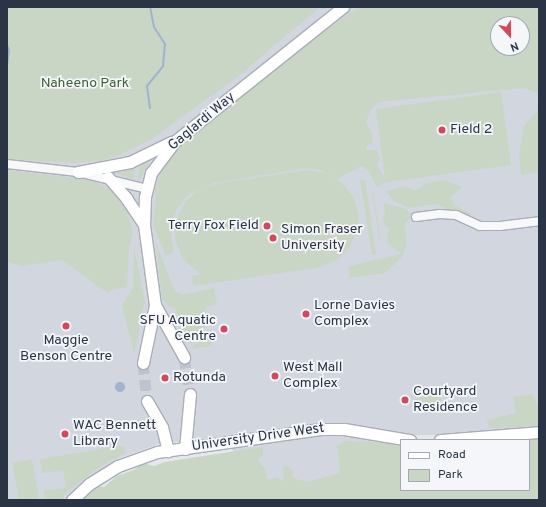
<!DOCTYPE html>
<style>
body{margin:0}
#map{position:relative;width:546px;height:507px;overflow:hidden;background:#e4e7ec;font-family:Overpass,sans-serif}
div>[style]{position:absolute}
.built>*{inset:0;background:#d2d6de}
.green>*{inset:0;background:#c9d6c5;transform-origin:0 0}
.water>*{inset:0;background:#9fb4cc}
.round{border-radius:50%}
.stream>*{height:2px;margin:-1px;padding:0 1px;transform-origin:1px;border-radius:1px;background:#9fb4cc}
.secondary-tunnel>*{height:11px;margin-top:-5.5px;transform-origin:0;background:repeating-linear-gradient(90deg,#bfc3cb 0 11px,transparent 0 16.5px)}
.roads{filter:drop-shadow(1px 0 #a9aeb7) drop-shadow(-1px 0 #a9aeb7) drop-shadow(0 1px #a9aeb7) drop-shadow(0 -1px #a9aeb7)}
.street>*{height:8px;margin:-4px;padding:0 4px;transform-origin:4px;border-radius:4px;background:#f7f8fa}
.secondary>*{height:11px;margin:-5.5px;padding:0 5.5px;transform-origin:5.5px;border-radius:5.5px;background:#fff}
.dots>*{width:11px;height:11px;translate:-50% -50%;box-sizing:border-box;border:2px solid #f4f6f9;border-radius:50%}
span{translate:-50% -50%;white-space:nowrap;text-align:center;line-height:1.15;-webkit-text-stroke:3.5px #f4f6f9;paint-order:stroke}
.park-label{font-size:14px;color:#3f6138}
.street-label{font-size:14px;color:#2b3445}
.poi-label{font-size:14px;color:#2b3445}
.left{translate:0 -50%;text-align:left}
.right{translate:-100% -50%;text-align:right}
.frame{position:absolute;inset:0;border:8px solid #2b3445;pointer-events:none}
.legend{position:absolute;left:400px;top:439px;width:130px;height:52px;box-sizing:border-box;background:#f4f6f9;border:1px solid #a4a8b1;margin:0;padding:5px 7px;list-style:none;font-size:12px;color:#2b3445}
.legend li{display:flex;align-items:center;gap:8px;height:20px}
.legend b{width:20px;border:1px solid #a4a8b1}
.north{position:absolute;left:490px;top:16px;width:40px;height:40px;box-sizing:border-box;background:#f4f6f9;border:1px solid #a4a8b1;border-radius:50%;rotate:158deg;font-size:11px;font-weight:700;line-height:16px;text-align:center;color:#2b3445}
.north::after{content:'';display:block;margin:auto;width:14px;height:18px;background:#d1495b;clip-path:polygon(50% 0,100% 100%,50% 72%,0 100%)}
</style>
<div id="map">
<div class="built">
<i style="clip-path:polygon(evenodd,7px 7px,539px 7px,539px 428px,458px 435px,407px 435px,389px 432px,344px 490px,277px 500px,221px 437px,159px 444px,120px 458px,87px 479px,66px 500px,7px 500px,7px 7px,498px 24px,522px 24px,522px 48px,498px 48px,498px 24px)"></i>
</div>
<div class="green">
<i style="clip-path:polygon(7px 7px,320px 7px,241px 74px,152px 139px,117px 156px,101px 161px,74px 163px,7px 159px)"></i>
<i style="clip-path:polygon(evenodd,359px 7px,539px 7px,539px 94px,524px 88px,379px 102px,370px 111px,366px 123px,373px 135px,372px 143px,366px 146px,367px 150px,377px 150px,380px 159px,377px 165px,385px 179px,376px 109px,501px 92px,511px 165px,386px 182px,377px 187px,368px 170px,362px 166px,337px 179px,321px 170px,307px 168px,214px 183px,189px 194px,177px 208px,170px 227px,174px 251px,166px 256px,153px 225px,156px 197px,154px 194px,161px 169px,176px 148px,299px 49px,359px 7px,498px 24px,522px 24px,522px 48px,498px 48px,498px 24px)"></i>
<i style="clip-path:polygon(539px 109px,539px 172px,521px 175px,519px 154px,524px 126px)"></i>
<i style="clip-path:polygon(152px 157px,140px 180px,137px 180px,141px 163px)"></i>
<i style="clip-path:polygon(136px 164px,133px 179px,111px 172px,112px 171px)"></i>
<i style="clip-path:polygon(7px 170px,91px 180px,112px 191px,128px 213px,133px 234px,129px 248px,127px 287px,111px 290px,108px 293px,62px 260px,22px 266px,7px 262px)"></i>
<i style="clip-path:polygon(307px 170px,326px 173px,342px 183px,354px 198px,359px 217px,357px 233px,349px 248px,337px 260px,321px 267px,193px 286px,192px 276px,200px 274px,182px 258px,175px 239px,176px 219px,186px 201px,201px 188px,221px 183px)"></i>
<i style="clip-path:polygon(365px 179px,376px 254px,372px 255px,360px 180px)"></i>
<i style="clip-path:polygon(444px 180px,462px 187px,450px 198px,457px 207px,471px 213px,471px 218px,436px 204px,409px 208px,394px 201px,386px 191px,406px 186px,416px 191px,424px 184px)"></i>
<i style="clip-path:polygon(372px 191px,373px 191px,381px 241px,380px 242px)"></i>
<i style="clip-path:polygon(384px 203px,406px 209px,413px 217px,405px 223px,407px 244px,401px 258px,385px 273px,350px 278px,349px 266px,402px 254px,388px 243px,387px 234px,390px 228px,385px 226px,383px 218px,385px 214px)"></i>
<i style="clip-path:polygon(156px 243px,175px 292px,182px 295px,214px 288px,217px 304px,208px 306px,206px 309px,207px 326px,191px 344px,181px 327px,175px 308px,170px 307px,162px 299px)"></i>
<i style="clip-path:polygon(134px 247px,145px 302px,139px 320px,139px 334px,134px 352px,122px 305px,133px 288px)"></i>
<i style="clip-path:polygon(206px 336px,210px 337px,212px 346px,190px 349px)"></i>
<i style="left:440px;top:393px;width:8px;height:27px;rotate:76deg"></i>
<i style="clip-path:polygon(533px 394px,539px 410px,539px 426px,490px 428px,486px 420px,516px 413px,513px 397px)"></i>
<i style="clip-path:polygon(539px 435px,539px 500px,79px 500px,97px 486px,104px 487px,117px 476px,134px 470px,143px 463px,154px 466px,165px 462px,263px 447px,263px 455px,258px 459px,261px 465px,266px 470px,267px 480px,278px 477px,281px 481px,284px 479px,283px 467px,287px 466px,293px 471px,293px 478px,307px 482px,340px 473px,337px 446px,344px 441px,401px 443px,401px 490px,529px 490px,529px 440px,489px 440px)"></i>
<i style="clip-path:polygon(119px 446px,124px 447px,126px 452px,94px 471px,67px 492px,62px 500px,45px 500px,44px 491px,66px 488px,63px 470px,42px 473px,40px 459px)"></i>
<i style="left:32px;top:459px;width:42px;height:20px;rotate:80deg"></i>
</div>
<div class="water">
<i class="round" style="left:115px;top:382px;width:10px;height:10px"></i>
</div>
<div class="stream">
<i style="left:7px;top:45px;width:5px;rotate:68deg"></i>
<i style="left:9px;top:50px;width:16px;rotate:97deg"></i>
<i style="left:150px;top:108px;width:22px;rotate:-98deg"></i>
<i style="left:147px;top:86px;width:26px;rotate:-51deg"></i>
<i style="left:163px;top:66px;width:22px;rotate:-85deg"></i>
<i style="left:165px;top:44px;width:20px;rotate:-123deg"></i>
<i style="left:154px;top:27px;width:20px;rotate:-101deg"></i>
</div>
<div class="secondary-tunnel">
<i style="left:184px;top:357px;width:37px;rotate:81deg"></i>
<i style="left:143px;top:363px;width:38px;rotate:84deg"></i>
</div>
<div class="roads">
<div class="street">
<i style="left:7px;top:164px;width:71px;rotate:6.4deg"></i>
<i style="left:78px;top:172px;width:71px;rotate:13.8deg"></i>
<i style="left:416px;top:217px;width:24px;rotate:-7deg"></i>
<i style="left:440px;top:214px;width:16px;rotate:4deg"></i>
<i style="left:456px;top:215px;width:26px;rotate:25deg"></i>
<i style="left:480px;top:226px;width:20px"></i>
<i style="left:500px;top:226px;width:39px;rotate:-7deg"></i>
</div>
<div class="secondary">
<i style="left:78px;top:172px;width:53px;rotate:-10.9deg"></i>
<i style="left:130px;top:162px;width:46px;rotate:-26deg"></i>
<i style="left:108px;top:177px;width:28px;rotate:49deg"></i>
<i style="left:126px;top:198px;width:32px;rotate:56deg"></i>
<i style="left:155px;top:305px;width:60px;rotate:60.9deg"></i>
<i style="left:143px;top:363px;width:59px;rotate:-78.3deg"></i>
<i style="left:155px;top:305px;width:81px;rotate:-97.8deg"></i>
<i style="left:144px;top:225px;width:28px;rotate:-88deg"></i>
<i style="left:145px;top:197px;width:25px;rotate:-76deg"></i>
<i style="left:151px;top:173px;width:40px;rotate:-53deg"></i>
<i style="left:175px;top:141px;width:215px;rotate:-38.6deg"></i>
<i style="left:147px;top:401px;width:30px;rotate:60deg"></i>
<i style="left:162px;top:427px;width:25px;rotate:76deg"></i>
<i style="left:440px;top:440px;width:99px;rotate:-4.6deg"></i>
<i style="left:185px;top:449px;width:55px;rotate:-84.8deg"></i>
<i style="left:72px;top:500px;width:23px;rotate:-43deg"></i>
<i style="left:89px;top:484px;width:34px;rotate:-32deg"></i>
<i style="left:118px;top:466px;width:41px;rotate:-19.7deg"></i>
<i style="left:157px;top:452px;width:165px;rotate:-8deg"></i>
<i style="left:320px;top:429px;width:24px"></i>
<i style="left:344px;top:429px;width:67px;rotate:9.5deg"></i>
</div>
</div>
<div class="dots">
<i style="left:442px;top:130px;background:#d1495b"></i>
<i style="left:267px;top:226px;background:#d1495b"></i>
<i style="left:273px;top:238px;background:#d1495b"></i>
<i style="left:306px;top:314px;background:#d1495b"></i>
<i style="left:66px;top:326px;background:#d1495b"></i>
<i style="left:224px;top:329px;background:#d1495b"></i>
<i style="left:275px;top:376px;background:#d1495b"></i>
<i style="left:165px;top:378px;background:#d1495b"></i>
<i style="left:405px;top:400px;background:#d1495b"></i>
<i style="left:65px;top:434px;background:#d1495b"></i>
</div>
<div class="park-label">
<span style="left:85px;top:84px">Naheeno Park</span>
</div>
<div class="street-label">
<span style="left:202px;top:122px;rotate:-40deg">Gaglardi Way</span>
<span style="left:258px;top:438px;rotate:-8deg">University Drive West</span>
</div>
<div class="poi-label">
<span class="left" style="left:450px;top:130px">Field 2</span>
<span class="right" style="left:259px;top:226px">Terry Fox Field</span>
<span class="left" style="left:281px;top:238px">Simon Fraser<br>University</span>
<span class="left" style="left:314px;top:314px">Lorne Davies<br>Complex</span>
<span class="right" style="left:216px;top:329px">SFU Aquatic<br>Centre</span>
<span style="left:66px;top:349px">Maggie<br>Benson Centre</span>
<span class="left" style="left:283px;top:376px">West Mall<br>Complex</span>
<span class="left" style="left:173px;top:378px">Rotunda</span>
<span class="left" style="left:413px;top:400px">Courtyard<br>Residence</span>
<span class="left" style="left:73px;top:434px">WAC Bennett<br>Library</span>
</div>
<div class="frame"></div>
<ul class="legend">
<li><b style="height:5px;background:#fff"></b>Road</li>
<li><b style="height:11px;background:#c9d6c5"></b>Park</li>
</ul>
<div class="north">N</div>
</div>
